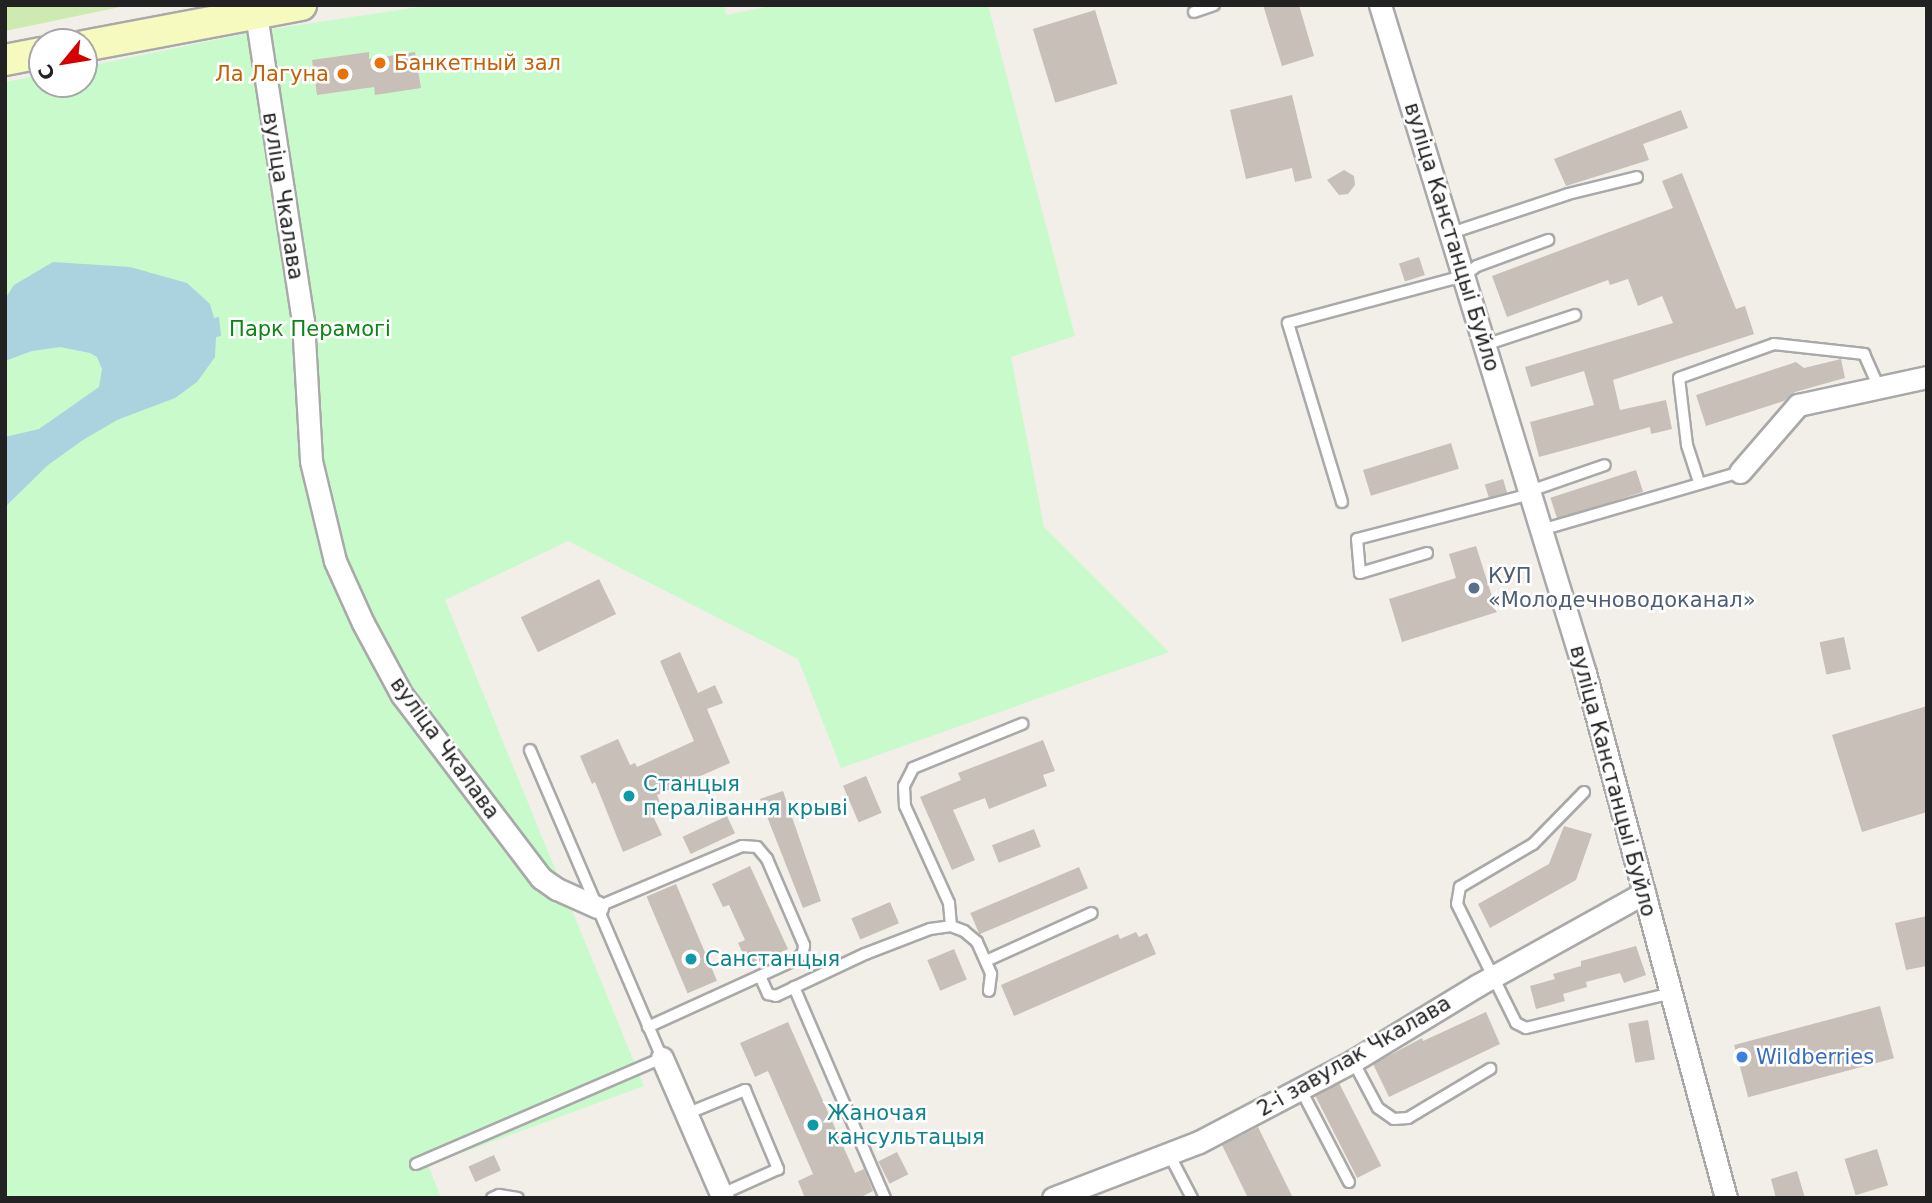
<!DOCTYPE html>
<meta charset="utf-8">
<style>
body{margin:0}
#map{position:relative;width:1932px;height:1203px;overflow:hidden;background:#f2efe9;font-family:"DejaVu Sans",sans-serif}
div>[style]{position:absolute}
.grass>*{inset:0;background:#cdebb0}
.park>*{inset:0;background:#c8facc}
.water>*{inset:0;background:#aad3df}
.building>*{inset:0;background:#c7bfb8;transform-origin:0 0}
.roads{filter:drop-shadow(2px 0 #a9a9a9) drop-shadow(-2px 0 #a9a9a9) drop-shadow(0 2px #a9a9a9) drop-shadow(0 -2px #a9a9a9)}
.lane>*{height:10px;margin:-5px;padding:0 5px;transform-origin:5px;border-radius:5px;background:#fff}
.street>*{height:21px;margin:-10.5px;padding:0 10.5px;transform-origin:10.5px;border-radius:10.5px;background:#fff}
.secondary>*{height:30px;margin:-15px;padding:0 15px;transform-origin:15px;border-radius:15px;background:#f7fabf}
.dots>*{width:19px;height:19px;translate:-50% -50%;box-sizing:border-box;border:4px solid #fff;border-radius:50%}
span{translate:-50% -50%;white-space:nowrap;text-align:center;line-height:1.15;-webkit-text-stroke:5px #fff;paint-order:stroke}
.food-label{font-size:21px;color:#c56008}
.left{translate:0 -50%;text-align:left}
.right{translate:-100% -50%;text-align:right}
.street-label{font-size:21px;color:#222}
.park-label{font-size:21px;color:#0c8416}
.service-label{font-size:21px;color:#4e5e75}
.culture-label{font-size:21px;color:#0d838f}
.shop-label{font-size:21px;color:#366cbe}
.frame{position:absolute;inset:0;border:7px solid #222;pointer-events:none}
.north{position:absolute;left:28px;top:28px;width:70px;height:70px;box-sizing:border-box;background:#fff;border:2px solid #a7a7a7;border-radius:50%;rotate:240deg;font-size:19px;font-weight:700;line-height:28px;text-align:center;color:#222}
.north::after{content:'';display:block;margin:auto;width:24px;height:32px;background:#d40000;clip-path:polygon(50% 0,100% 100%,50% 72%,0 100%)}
</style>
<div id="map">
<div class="grass">
<i style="clip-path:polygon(5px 5px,130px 5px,5px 31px)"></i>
</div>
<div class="park">
<i style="clip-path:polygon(432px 5px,725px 5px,726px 15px,775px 5px,988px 5px,1075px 336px,1011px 357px,1044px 527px,1169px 652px,841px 768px,798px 659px,568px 541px,445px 600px,644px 1086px,428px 1165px,441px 1198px,5px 1198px,5px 82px,42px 75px,42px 84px,84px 84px,84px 67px,259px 31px)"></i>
</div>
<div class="water">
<i style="clip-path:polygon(53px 262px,130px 267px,187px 283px,210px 304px,214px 318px,219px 317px,221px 336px,216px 337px,215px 357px,197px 382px,175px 398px,117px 420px,83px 440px,48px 465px,5px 507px,5px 437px,39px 429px,99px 387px,102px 369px,97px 357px,90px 353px,60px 347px,32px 351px,5px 361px,5px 299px,14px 285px)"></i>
</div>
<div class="building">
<i style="clip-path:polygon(1263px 5px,1299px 5px,1314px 56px,1282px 66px)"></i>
<i style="left:1095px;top:10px;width:77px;height:65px;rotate:73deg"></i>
<i style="clip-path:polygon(369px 52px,369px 59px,415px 52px,421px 88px,375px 95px,374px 87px,317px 95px,312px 60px)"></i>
<i style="clip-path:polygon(1292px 95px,1312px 178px,1295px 182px,1292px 168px,1246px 179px,1230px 110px)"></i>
<i style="clip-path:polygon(1681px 110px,1688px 128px,1643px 144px,1649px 160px,1566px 186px,1554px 159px)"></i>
<i style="clip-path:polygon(1344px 170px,1354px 176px,1355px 185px,1348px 194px,1339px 195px,1327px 180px)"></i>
<i style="clip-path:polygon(1682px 173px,1736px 309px,1745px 306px,1754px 334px,1613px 380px,1620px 410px,1666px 400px,1672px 429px,1651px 434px,1650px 427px,1539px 457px,1530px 422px,1594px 405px,1584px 371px,1531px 387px,1525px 367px,1673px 323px,1662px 296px,1638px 306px,1628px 279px,1610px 285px,1608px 280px,1507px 317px,1492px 276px,1673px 208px,1662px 181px)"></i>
<i style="left:1419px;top:257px;width:19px;height:21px;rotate:72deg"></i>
<i style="clip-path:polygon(1841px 359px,1845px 378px,1795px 392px,1784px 401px,1706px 426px,1696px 395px,1796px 362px,1804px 368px)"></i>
<i style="left:1451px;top:443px;width:27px;height:92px;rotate:73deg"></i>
<i style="left:1636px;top:470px;width:23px;height:90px;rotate:72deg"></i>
<i style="left:1503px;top:479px;width:14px;height:19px;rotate:73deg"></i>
<i style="clip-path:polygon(1476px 546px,1497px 612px,1402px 642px,1389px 599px,1456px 578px,1449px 554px)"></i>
<i style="left:599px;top:579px;width:39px;height:87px;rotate:64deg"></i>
<i style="left:1844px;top:637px;width:33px;height:25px;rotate:78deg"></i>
<i style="clip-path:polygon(680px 652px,698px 693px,715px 685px,723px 703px,707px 709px,730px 763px,657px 795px,662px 807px,651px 812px,662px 835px,623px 852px,595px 782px,592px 784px,580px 756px,618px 739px,630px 765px,635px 763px,637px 767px,694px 741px,660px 661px)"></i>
<i style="clip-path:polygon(1927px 706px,1927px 812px,1862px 832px,1832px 735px)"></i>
<i style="clip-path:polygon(1043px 740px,1055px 771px,1043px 775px,1047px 786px,989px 809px,985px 798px,953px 810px,975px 860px,952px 870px,920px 797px,961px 780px,958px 773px)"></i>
<i style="left:866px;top:776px;width:40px;height:25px;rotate:67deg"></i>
<i style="clip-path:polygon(783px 791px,821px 901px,803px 908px,760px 799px)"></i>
<i style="left:727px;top:816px;width:19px;height:49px;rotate:65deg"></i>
<i style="clip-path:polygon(1564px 826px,1592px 834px,1576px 880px,1490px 928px,1478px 904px,1549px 864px)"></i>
<i style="left:1034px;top:829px;width:19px;height:45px;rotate:69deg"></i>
<i style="clip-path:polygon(750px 866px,788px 949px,749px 966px,738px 943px,745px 940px,729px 905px,723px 907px,712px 884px)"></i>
<i style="left:1079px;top:867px;width:23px;height:118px;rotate:67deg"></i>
<i style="left:676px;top:884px;width:105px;height:32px;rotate:67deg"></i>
<i style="left:890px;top:902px;width:23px;height:42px;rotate:67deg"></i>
<i style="clip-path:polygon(1927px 916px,1927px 966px,1906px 970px,1895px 923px)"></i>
<i style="clip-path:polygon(1136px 932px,1139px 937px,1147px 933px,1156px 954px,1014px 1016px,1001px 985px,1118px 934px,1120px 939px)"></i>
<i style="clip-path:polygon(1636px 946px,1646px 975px,1624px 983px,1620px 973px,1586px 982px,1587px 987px,1563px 994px,1565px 1001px,1536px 1009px,1530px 986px,1555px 979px,1553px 974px,1581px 966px,1581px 961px)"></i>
<i style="left:954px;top:949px;width:33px;height:29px;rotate:67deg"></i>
<i style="left:1880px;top:1006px;width:54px;height:151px;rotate:75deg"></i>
<i style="clip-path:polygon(1486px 1012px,1500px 1044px,1389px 1097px,1373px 1064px,1422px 1038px,1423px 1041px)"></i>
<i style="left:1648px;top:1020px;width:40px;height:20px;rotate:80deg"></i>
<i style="clip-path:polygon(788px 1022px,855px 1173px,864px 1169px,873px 1191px,859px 1198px,805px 1198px,798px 1181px,813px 1174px,768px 1071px,755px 1077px,740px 1043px)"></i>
<i style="left:1339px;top:1083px;width:93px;height:27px;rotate:63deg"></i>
<i style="clip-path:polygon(1258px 1127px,1293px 1198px,1248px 1198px,1222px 1145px)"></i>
<i style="left:1877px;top:1149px;width:38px;height:34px;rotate:73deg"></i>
<i style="left:897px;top:1152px;width:25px;height:21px;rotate:63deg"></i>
<i style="left:494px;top:1155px;width:17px;height:28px;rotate:66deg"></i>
<i style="clip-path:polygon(1797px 1171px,1805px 1198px,1776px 1198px,1771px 1179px)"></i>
</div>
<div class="roads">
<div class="lane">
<i style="left:1194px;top:12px;width:21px;rotate:-19deg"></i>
<i style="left:1451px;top:233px;width:123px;rotate:-18.4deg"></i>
<i style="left:1568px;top:194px;width:71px;rotate:-13.8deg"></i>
<i style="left:1485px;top:345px;width:95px;rotate:-18.4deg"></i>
<i style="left:1699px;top:482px;width:39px;rotate:-108deg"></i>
<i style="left:1687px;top:445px;width:67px;rotate:-96.8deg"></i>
<i style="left:1679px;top:378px;width:101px;rotate:-19.7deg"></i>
<i style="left:1774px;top:344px;width:91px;rotate:6.3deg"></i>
<i style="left:1864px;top:354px;width:36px;rotate:66deg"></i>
<i style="left:1530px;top:491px;width:79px;rotate:-19.1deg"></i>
<i style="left:1342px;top:502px;width:187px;rotate:-106.8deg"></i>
<i style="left:1288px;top:323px;width:182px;rotate:-15deg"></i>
<i style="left:1464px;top:276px;width:16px;rotate:-38deg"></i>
<i style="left:1477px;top:266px;width:76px;rotate:-20.1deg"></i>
<i style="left:1541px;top:530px;width:207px;rotate:-16.2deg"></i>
<i style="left:1427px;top:553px;width:70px;rotate:163.4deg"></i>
<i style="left:1360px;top:573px;width:34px;rotate:-95deg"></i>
<i style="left:1357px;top:539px;width:180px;rotate:-14.5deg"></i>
<i style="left:1584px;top:792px;width:73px;rotate:134.4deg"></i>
<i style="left:1533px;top:844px;width:85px;rotate:149.5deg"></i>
<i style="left:1460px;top:887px;width:17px;rotate:100deg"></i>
<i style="left:1457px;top:904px;width:133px;rotate:63.6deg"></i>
<i style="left:1516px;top:1023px;width:11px;rotate:27deg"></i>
<i style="left:1526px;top:1028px;width:150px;rotate:-13.5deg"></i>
<i style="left:597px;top:907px;width:157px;rotate:-22.8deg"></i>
<i style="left:742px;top:846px;width:15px;rotate:4deg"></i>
<i style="left:757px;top:847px;width:16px;rotate:50deg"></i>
<i style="left:767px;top:859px;width:94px;rotate:66.7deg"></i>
<i style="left:804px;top:945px;width:8px;rotate:97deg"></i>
<i style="left:803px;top:953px;width:8px;rotate:135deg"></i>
<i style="left:797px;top:959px;width:164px;rotate:155.5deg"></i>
<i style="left:951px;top:926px;width:23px;rotate:-95deg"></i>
<i style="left:949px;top:903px;width:107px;rotate:-114.4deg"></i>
<i style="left:905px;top:806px;width:20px;rotate:-93deg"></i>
<i style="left:904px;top:786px;width:20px;rotate:-63deg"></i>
<i style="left:913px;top:768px;width:118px;rotate:-22deg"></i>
<i style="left:986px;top:961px;width:116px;rotate:-24.4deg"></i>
<i style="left:760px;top:976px;width:20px;rotate:66deg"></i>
<i style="left:768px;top:994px;width:8px;rotate:14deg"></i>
<i style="left:776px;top:996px;width:98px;rotate:-25.3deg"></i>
<i style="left:865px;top:954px;width:70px;rotate:-21deg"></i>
<i style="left:930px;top:929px;width:21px;rotate:-8deg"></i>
<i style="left:951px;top:926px;width:14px;rotate:21deg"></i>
<i style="left:964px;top:931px;width:17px;rotate:40deg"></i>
<i style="left:977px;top:942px;width:35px;rotate:66deg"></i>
<i style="left:991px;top:974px;width:17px;rotate:97deg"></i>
<i style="left:794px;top:987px;width:230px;rotate:66.7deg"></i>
<i style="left:1353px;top:1061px;width:53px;rotate:62deg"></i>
<i style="left:1378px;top:1108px;width:19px;rotate:35deg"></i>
<i style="left:1394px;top:1119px;width:14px;rotate:-4deg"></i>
<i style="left:1408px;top:1118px;width:96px;rotate:-30.9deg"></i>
<i style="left:1300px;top:1088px;width:106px;rotate:62.5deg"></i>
<i style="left:686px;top:1114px;width:64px;rotate:-22.1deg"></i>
<i style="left:745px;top:1090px;width:86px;rotate:67.3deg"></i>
<i style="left:778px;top:1169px;width:61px;rotate:155.9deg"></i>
<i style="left:1169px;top:1154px;width:50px;rotate:62.4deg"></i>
<i style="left:416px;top:1164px;width:268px;rotate:-23.3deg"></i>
<i style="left:662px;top:1058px;width:335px;rotate:-113.2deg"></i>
<i style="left:492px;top:1198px;width:8px;rotate:-23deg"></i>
<i style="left:499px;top:1195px;width:19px;rotate:9deg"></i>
</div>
<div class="street">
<i style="left:1380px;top:5px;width:699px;rotate:72.94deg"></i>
<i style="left:1585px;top:673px;width:544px;rotate:74.97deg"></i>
<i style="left:256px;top:14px;width:311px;rotate:81.3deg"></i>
<i style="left:303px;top:321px;width:140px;rotate:86.7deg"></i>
<i style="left:311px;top:461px;width:103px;rotate:76.5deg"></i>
<i style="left:335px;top:561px;width:68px;rotate:65.7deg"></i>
<i style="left:363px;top:623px;width:82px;rotate:61.6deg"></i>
<i style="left:402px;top:695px;width:230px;rotate:52.8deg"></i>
<i style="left:541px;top:878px;width:19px;rotate:35deg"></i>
<i style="left:557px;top:889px;width:44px;rotate:24.2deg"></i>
<i style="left:1740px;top:472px;width:89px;rotate:-49.1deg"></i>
<i style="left:1798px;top:405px;width:132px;rotate:-12.2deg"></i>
<i style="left:662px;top:1058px;width:153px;rotate:66.5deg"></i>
<i style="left:1053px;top:1198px;width:156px;rotate:-21deg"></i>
<i style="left:1199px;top:1142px;width:174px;rotate:-27.7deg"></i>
<i style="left:1353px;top:1061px;width:146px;rotate:-31.3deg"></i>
<i style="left:1478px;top:985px;width:190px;rotate:-29deg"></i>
</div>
<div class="secondary">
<i style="left:84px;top:46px;width:221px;rotate:-10.7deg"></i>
<i style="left:5px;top:60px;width:38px;rotate:-11deg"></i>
</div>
</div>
<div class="dots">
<i style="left:380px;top:63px;background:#e8710a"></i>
<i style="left:343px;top:74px;background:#e8710a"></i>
<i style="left:1474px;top:588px;background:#5c6f8a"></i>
<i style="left:629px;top:796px;background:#0f9aa8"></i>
<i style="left:691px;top:959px;background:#0f9aa8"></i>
<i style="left:1742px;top:1057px;background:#3f7fe0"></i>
<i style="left:813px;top:1125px;background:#0f9aa8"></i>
</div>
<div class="food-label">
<span class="left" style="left:394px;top:63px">Банкетный зал</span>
<span class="right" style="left:329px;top:74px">Ла Лагуна</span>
</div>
<div class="street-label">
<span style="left:283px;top:196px;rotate:81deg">вуліца Чкалава</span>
<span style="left:1452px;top:237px;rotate:73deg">вуліца Канстанцыі Буйло</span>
<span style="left:445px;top:748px;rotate:54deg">вуліца Чкалава</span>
<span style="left:1613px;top:781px;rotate:75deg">вуліца Канстанцыі Буйло</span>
<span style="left:1354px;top:1056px;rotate:-30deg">2-і завулак Чкалава</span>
</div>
<div class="park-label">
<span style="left:310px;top:329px">Парк Перамогі</span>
</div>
<div class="service-label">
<span class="left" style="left:1488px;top:588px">КУП<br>«Молодечноводоканал»</span>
</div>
<div class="culture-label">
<span class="left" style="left:643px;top:796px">Станцыя<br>пералівання крыві</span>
<span class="left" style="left:705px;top:959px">Санстанцыя</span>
<span class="left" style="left:827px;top:1125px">Жаночая<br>кансультацыя</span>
</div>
<div class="shop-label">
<span class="left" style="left:1756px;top:1057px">Wildberries</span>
</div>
<div class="frame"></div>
<div class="north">С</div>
</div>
